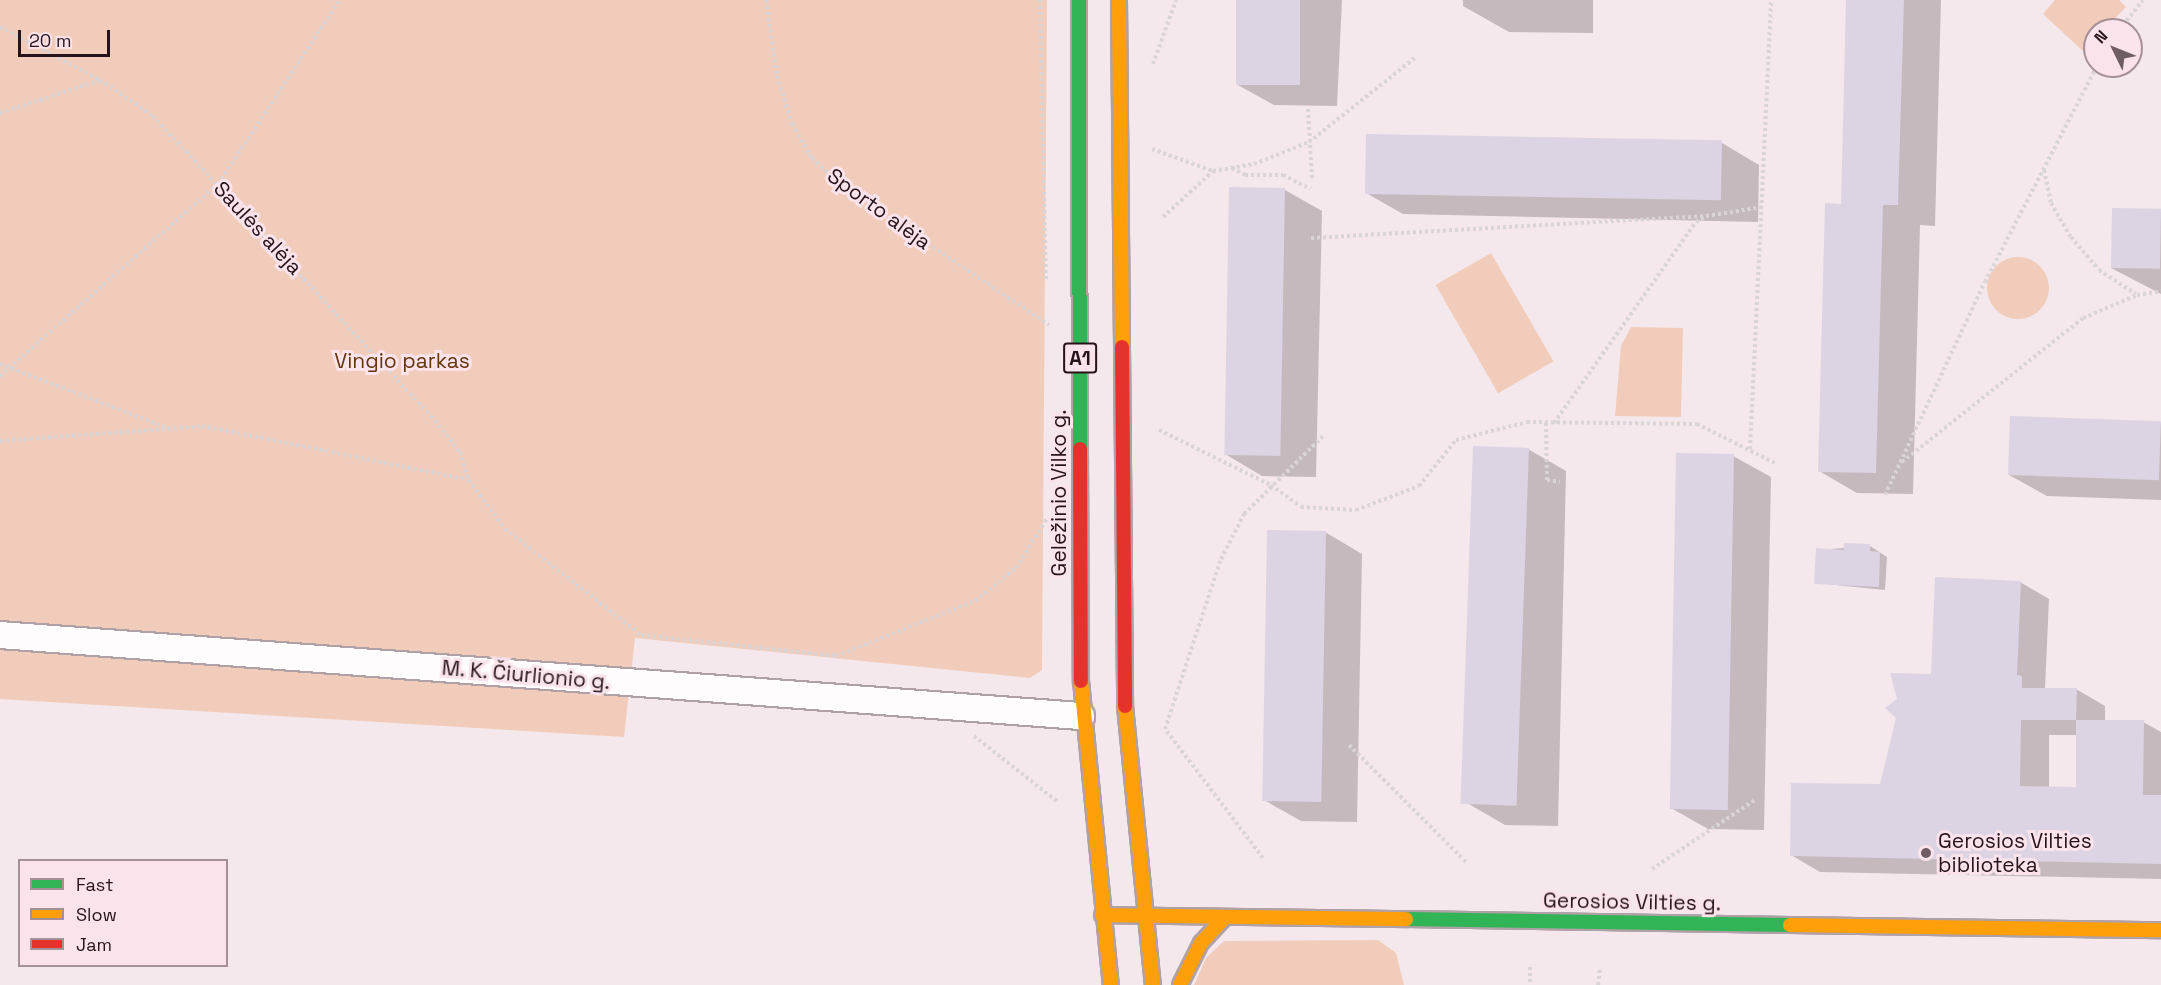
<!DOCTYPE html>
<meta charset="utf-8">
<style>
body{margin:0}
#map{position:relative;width:2161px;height:985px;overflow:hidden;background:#f5e8ec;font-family:"Space Grotesk",sans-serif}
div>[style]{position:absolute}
.green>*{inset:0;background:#f1ccba;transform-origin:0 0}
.round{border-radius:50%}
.shadow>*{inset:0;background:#0003}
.building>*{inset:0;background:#dcd4e2;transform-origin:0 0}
.path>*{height:4px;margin-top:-2px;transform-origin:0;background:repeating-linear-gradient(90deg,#d9d4d6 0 3px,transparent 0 6px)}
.roads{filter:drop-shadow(2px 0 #b0a1a7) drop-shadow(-2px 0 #b0a1a7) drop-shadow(0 2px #b0a1a7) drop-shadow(0 -2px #b0a1a7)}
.street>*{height:26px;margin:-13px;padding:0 13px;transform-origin:13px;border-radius:13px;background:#fefcfc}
.fast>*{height:14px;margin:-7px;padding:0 7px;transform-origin:7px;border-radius:7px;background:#30b455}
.slow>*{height:14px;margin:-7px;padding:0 7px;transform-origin:7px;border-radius:7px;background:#ff9f0a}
.jam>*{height:14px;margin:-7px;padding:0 7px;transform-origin:7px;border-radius:7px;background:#e5322d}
.dots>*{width:16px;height:16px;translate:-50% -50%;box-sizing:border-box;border:3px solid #fae3eb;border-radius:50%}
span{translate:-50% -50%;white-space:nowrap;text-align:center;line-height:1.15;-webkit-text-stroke:6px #fae3eb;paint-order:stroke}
.shield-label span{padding:2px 4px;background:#fae3eb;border:2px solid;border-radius:4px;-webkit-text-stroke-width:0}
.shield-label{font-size:20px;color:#26131b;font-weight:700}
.street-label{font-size:21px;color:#26131b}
.park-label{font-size:21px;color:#66350a}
.poi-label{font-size:21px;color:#26131b}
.left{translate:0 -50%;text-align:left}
.legend{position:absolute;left:18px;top:859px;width:210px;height:108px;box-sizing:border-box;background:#fae3eb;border:2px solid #a59098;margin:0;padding:8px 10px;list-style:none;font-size:18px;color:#26131b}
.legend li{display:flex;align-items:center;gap:12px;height:30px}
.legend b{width:30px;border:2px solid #a59098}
.north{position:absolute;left:2083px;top:18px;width:60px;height:60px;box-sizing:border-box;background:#fae3eb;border:2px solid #a59098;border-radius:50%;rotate:313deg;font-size:16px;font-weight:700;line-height:24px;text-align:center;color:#26131b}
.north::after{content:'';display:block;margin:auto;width:21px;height:27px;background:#6e5e64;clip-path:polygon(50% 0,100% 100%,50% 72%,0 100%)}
.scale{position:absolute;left:18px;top:30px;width:92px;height:27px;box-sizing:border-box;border:3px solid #26131b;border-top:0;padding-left:8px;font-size:18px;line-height:21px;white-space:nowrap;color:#26131b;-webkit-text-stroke:4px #fae3eb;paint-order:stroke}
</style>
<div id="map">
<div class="green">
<i style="clip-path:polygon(0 0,1047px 0,1042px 670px,1030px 678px,635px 638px,624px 737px,0 699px)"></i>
<i style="clip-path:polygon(2055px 0,2119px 0,2126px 7px,2104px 30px,2095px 30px,2095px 40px,2084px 52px,2043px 14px)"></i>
<i style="left:1491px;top:253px;width:125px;height:64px;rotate:60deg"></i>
<i class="round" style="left:1987px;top:257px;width:62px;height:62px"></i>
<i style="clip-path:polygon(1631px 327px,1683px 328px,1681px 417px,1615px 416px,1621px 346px)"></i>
<i style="clip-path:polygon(1378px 940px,1396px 953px,1404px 985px,1194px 985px,1206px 958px,1224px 941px)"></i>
</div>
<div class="shadow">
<i style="clip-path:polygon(1239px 0,1342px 0,1337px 106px,1274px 105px,1236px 84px)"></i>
<i style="clip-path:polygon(1463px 0,1593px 0,1593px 33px,1509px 32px,1463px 6px)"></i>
<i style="clip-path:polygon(1848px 0,1941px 0,1935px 226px,1920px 225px,1913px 494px,1857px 493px,1819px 471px,1842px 205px)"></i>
<i style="clip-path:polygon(1367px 136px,1722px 143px,1759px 165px,1758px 222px,1403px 214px,1366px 193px)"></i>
<i style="clip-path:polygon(1285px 190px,1322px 211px,1316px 477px,1262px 476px,1225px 454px)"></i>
<i style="clip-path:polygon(2161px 211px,2161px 294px,2111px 268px)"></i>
<i style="clip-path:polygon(2161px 423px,2161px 500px,2047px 496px,2009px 475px)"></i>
<i style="clip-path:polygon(1528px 449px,1566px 471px,1558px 826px,1505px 825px,1467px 803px)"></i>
<i style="clip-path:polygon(1733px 456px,1771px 477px,1764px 830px,1708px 829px,1671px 808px)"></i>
<i style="clip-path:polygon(1325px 532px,1362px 554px,1357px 822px,1301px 821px,1264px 800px)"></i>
<i style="clip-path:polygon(1870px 546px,1887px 557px,1885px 590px,1816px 583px,1818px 550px)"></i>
<i style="clip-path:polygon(evenodd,2020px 582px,2049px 599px,2045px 689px,2076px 689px,2105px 706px,2105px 722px,2143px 722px,2161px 732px,2161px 879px,1820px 872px,1791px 855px,1882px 785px,1933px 675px,2020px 582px,2049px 735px,2078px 735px,2077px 788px,2049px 788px,2049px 735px)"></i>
</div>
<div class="building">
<i style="left:1236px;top:0;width:64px;height:85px"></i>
<i style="clip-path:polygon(1846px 0,1904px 0,1898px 205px,1883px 205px,1876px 473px,1818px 472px,1825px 203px,1841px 204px)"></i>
<i style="left:1366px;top:134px;width:356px;height:60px;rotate:1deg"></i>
<i style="left:1229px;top:187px;width:56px;height:268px;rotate:1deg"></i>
<i style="left:2112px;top:208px;width:49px;height:60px;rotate:1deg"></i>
<i style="left:2010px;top:416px;width:151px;height:59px;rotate:2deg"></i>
<i style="left:1473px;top:446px;width:56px;height:358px;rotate:2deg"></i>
<i style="left:1676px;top:453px;width:58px;height:356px;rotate:1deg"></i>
<i style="left:1267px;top:530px;width:59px;height:271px;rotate:1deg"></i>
<i style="clip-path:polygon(1844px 543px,1870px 544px,1870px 551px,1880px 552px,1879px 587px,1814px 584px,1816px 548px,1844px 550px)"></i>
<i style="clip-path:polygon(evenodd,1935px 577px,2021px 581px,2017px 675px,2022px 676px,2022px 688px,2077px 688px,2076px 720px,2144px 720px,2143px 795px,2161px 795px,2161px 864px,1790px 856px,1791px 783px,1880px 784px,1896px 718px,1885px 708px,1897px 699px,1890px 673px,1931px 674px,1935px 577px,2021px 720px,2076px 720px,2076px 787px,2020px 786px,2021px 720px)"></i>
</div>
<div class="path">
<i style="left:766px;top:0;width:77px;rotate:81.8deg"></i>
<i style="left:777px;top:76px;width:50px;rotate:72.6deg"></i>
<i style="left:792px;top:124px;width:39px;rotate:60deg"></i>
<i style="left:812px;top:158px;width:42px;rotate:43.1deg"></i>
<i style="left:843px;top:187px;width:248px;rotate:33.8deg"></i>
<i style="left:1040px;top:0;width:281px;rotate:88.8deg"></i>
<i style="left:0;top:27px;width:113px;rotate:27.9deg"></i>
<i style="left:100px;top:80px;width:64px;rotate:34.2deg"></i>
<i style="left:153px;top:116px;width:409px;rotate:47.2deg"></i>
<i style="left:431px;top:416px;width:46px;rotate:51.1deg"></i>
<i style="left:460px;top:452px;width:28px;rotate:73deg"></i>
<i style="left:2119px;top:30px;width:38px;rotate:-51deg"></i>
<i style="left:1153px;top:64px;width:68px;rotate:-70.2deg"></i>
<i style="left:1308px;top:109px;width:70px;rotate:86.7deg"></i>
<i style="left:0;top:113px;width:105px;rotate:-18.3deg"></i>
<i style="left:1152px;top:149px;width:65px;rotate:19.8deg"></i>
<i style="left:1232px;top:168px;width:15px;rotate:28deg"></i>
<i style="left:1245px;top:175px;width:38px"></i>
<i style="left:1283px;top:175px;width:31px;rotate:27deg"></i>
<i style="left:2044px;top:170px;width:34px;rotate:78deg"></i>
<i style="left:2051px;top:203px;width:39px;rotate:60deg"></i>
<i style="left:2071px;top:237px;width:43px;rotate:49.7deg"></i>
<i style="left:2099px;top:270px;width:44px;rotate:33deg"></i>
<i style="left:1163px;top:217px;width:68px;rotate:-42.6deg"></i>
<i style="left:1213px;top:171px;width:42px;rotate:-9.7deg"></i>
<i style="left:1254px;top:164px;width:59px;rotate:-21.8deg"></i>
<i style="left:1309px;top:142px;width:138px;rotate:-38.5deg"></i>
<i style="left:1311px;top:238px;width:396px;rotate:-3.2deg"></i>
<i style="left:0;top:364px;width:177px;rotate:20.9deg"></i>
<i style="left:0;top:376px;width:290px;rotate:-41.4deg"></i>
<i style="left:218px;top:184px;width:221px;rotate:-56.5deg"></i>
<i style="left:1546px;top:423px;width:57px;rotate:89deg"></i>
<i style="left:1547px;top:480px;width:13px;rotate:9deg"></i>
<i style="left:1554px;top:423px;width:246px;rotate:-54.8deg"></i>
<i style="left:1696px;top:222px;width:12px;rotate:-31deg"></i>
<i style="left:1706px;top:216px;width:58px;rotate:-9deg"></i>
<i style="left:1159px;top:430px;width:125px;rotate:26.2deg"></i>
<i style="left:1271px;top:485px;width:37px;rotate:36deg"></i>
<i style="left:1301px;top:507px;width:55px;rotate:3.1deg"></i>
<i style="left:1356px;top:510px;width:67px;rotate:-20.9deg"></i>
<i style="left:1419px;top:486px;width:59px;rotate:-51.2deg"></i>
<i style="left:1456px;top:440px;width:73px;rotate:-14.2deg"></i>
<i style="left:1527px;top:422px;width:170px;rotate:0.7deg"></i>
<i style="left:1697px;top:424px;width:87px;rotate:26.6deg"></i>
<i style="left:0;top:441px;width:203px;rotate:-4.2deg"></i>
<i style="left:202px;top:426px;width:272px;rotate:11.4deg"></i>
<i style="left:469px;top:480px;width:61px;rotate:53.7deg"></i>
<i style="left:505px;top:529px;width:172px;rotate:37.9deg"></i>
<i style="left:641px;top:635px;width:196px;rotate:6.1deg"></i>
<i style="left:836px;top:656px;width:149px;rotate:-21.6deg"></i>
<i style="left:975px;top:601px;width:53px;rotate:-38.8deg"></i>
<i style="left:1016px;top:568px;width:60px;rotate:-57.9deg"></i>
<i style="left:1750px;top:449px;width:449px;rotate:-87.3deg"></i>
<i style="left:1902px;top:462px;width:231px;rotate:-38.5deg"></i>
<i style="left:2083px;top:318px;width:59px;rotate:-23.1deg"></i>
<i style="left:2137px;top:295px;width:24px;rotate:-9deg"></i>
<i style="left:1885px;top:495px;width:235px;rotate:-64.9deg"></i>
<i style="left:1985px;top:282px;width:243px;rotate:-62.6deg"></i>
<i style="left:974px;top:736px;width:107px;rotate:38.2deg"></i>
<i style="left:1349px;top:745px;width:167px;rotate:45deg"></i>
<i style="left:1263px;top:858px;width:162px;rotate:-127.2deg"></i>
<i style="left:1165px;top:729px;width:179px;rotate:-71.8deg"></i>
<i style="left:1221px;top:559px;width:51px;rotate:-62.9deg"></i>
<i style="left:1244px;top:514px;width:112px;rotate:-44.6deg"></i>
<i style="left:1652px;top:869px;width:125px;rotate:-33.9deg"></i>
<i style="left:1530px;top:967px;width:18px;rotate:90deg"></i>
<i style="left:1598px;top:985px;width:16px;rotate:-83deg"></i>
</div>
<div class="roads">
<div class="street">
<i style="left:0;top:635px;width:1084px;rotate:4.29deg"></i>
</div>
<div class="fast">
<i style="left:1079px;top:0;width:449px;rotate:89.9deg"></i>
<i style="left:1406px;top:919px;width:384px;rotate:0.9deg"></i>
</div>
<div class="slow">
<i style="left:1119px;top:0;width:347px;rotate:89.5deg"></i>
<i style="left:1081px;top:681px;width:305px;rotate:84.4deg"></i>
<i style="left:1125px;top:706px;width:280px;rotate:84.3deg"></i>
<i style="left:1102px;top:915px;width:304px;rotate:0.8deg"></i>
<i style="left:1790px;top:925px;width:371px;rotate:0.8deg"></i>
<i style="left:1180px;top:985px;width:47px;rotate:-63.4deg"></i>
<i style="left:1201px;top:943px;width:34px;rotate:-47deg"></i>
</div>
<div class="jam">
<i style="left:1122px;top:347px;width:359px;rotate:89.5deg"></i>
<i style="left:1080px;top:449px;width:232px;rotate:89.8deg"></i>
</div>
</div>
<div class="dots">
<i style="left:1926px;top:853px;background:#6e5e64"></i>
</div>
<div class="shield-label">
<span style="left:1080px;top:358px">A1</span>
</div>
<div class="street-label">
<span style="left:879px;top:209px;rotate:36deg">Sporto alėja</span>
<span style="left:258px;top:228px;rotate:47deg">Saulės alėja</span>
<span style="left:1059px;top:493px;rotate:-90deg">Geležinio Vilko g.</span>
<span style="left:526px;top:675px;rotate:5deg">M. K. Čiurlionio g.</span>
<span style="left:1632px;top:902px;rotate:1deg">Gerosios Vilties g.</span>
</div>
<div class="park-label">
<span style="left:402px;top:361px">Vingio parkas</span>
</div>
<div class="poi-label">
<span class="left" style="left:1938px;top:853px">Gerosios Vilties<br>biblioteka</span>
</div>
<ul class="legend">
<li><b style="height:8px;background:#30b455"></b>Fast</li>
<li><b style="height:8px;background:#ff9f0a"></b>Slow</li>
<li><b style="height:8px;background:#e5322d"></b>Jam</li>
</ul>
<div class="north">N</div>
<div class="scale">20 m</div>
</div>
